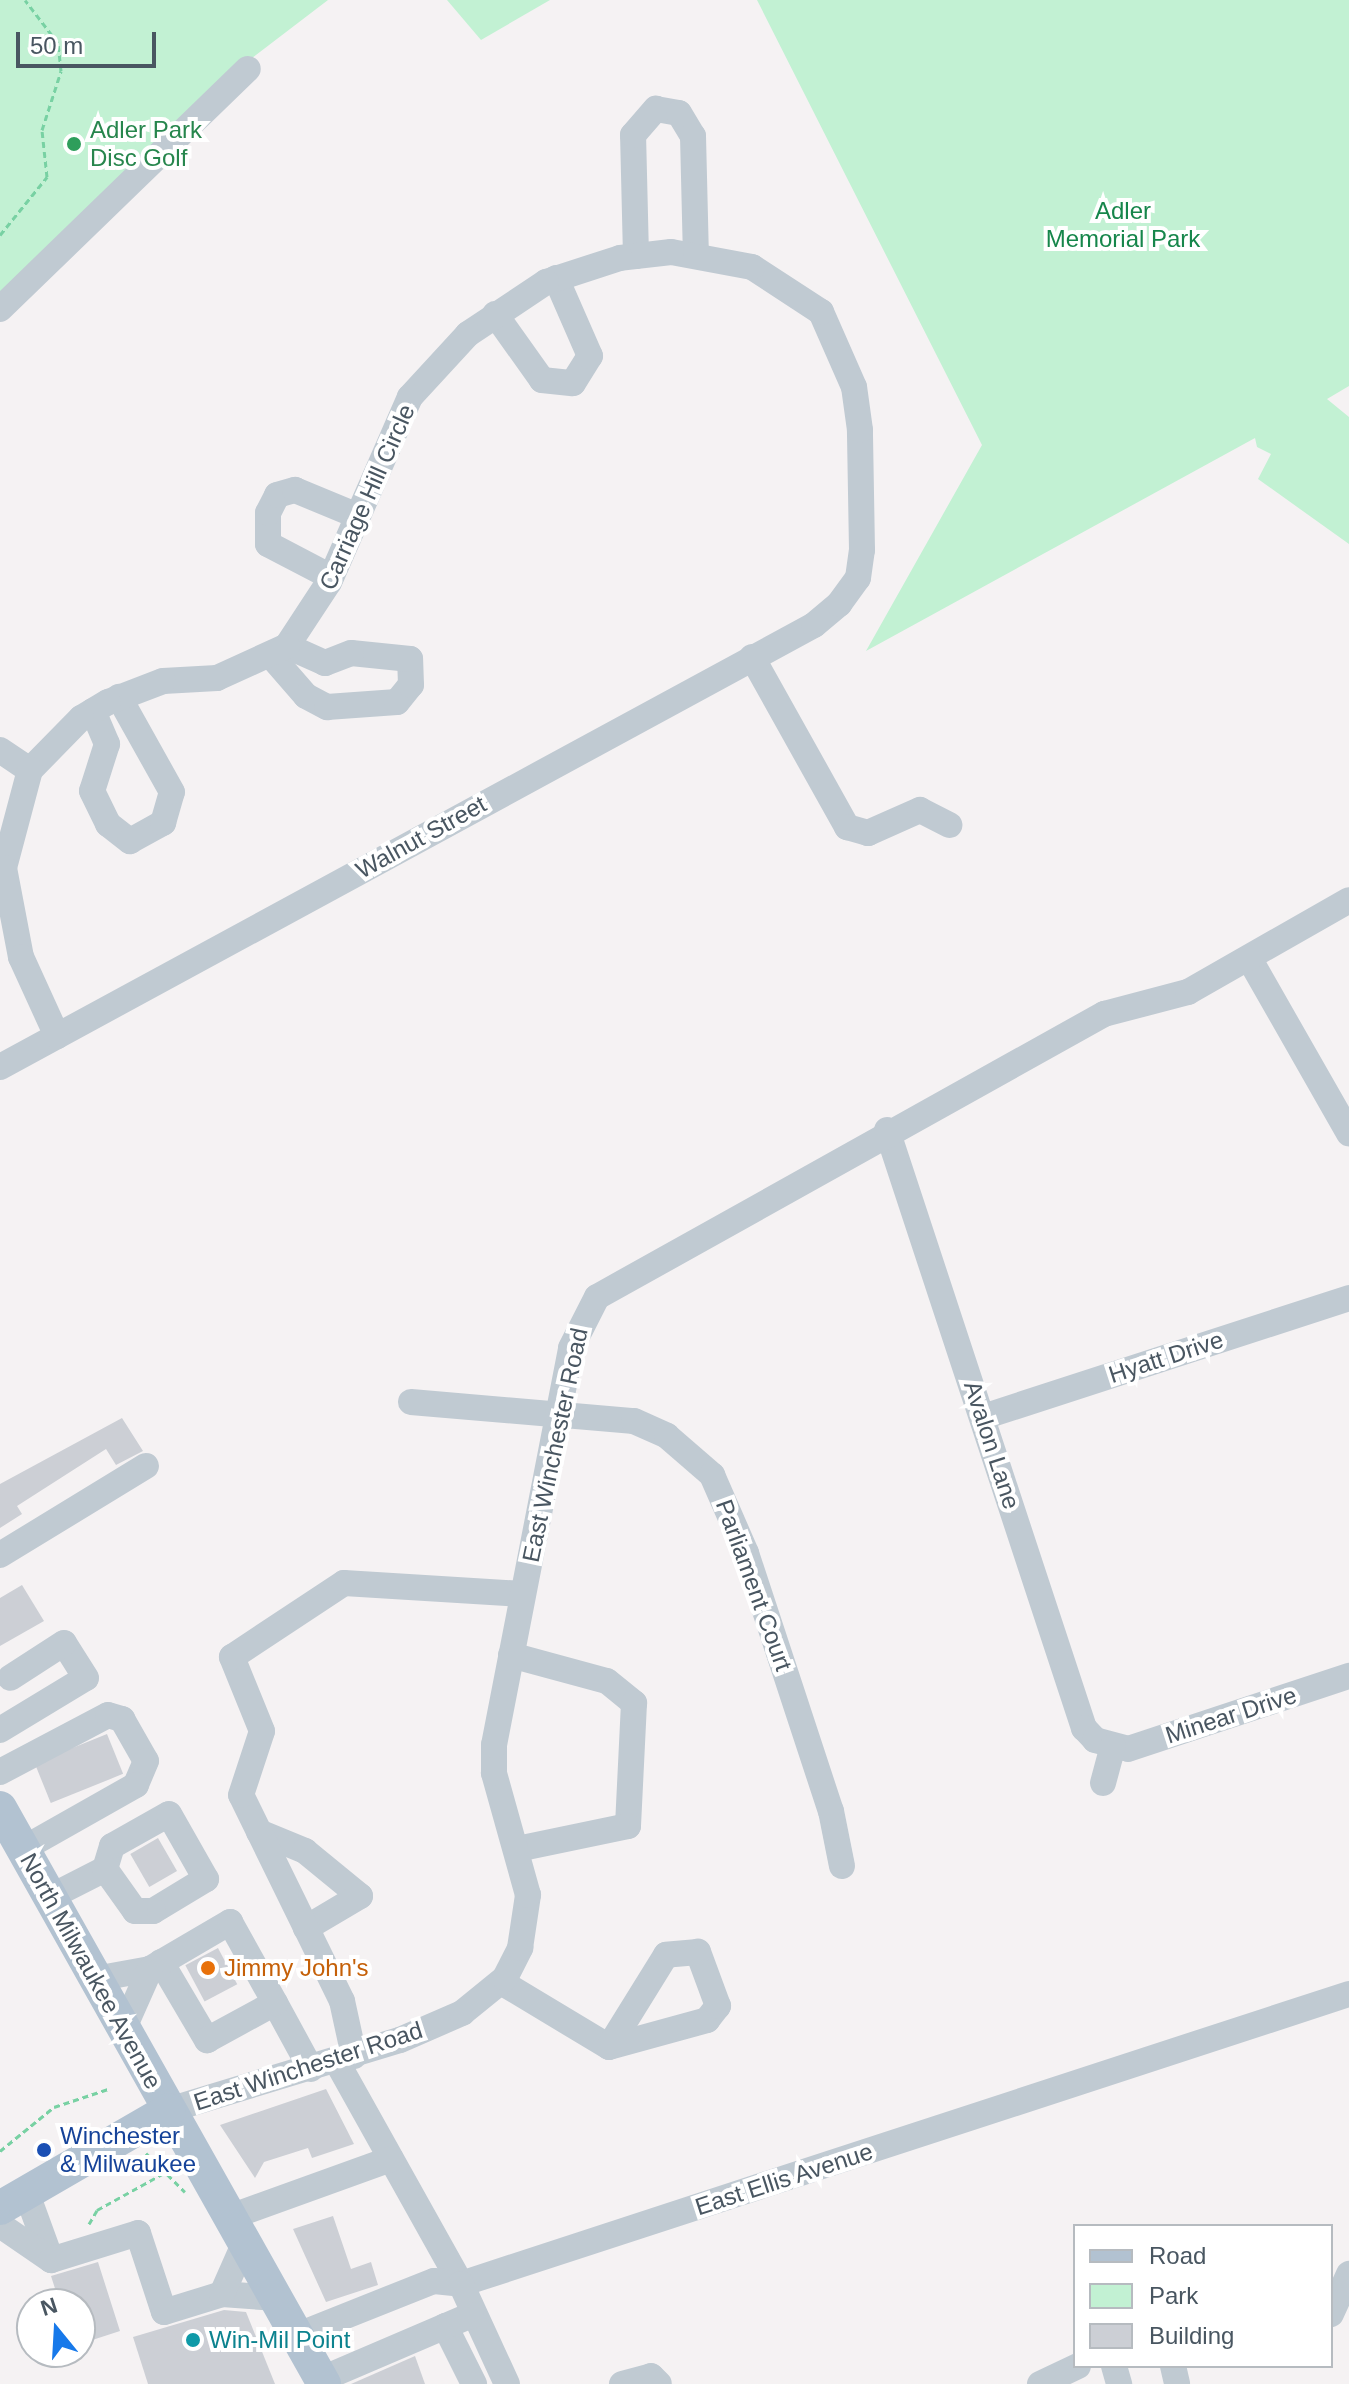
<!DOCTYPE html>
<style>
body{margin:0}
#map{position:relative;width:1349px;height:2384px;overflow:hidden;background:#f5f2f3;font-family:Arial,sans-serif}
div>[style]{position:absolute}
.green>*{inset:0;background:#c2f1d3}
.building>*{inset:0;background:#cccfd5;transform-origin:0 0}
.path>*{height:3px;margin-top:-1.5px;transform-origin:0;background:repeating-linear-gradient(90deg,#78d1a3 0 6px,transparent 0 10px)}
.minor>*{height:26px;margin:-13px;padding:0 13px;transform-origin:13px;border-radius:13px;background:#c0cad2}
.major>*{height:34px;margin:-17px;padding:0 17px;transform-origin:17px;border-radius:17px;background:#b2c2d1}
.dots>*{width:22px;height:22px;translate:-50% -50%;box-sizing:border-box;border:4px solid #fff;border-radius:50%}
span{translate:-50% -50%;white-space:nowrap;text-align:center;line-height:1.15;-webkit-text-stroke:8px #fff;paint-order:stroke}
.leisure-label{font-size:24px;color:#27864d}
.left{translate:0 -50%;text-align:left}
.park-label{font-size:24px;color:#16864b}
.street-label{font-size:24px;color:#495661}
.food-label{font-size:24px;color:#c56008}
.transit-label{font-size:24px;color:#164399}
.culture-label{font-size:24px;color:#0d838f}
.legend{position:absolute;left:1073px;top:2224px;width:260px;height:144px;box-sizing:border-box;background:#fff;border:2px solid #b6bbc0;margin:0;padding:10px 14px;list-style:none;font-size:24px;color:#495661}
.legend li{display:flex;align-items:center;gap:16px;height:40px}
.legend b{width:40px;border:2px solid #b6bbc0}
.north{position:absolute;left:16px;top:2288px;width:80px;height:80px;box-sizing:border-box;background:#fff;border:2px solid #b6bbc0;border-radius:50%;rotate:342deg;font-size:22px;font-weight:700;line-height:32px;text-align:center;color:#495661}
.north::after{content:'';display:block;margin:auto;width:28px;height:36px;background:#1779ea;clip-path:polygon(50% 0,100% 100%,50% 72%,0 100%)}
.scale{position:absolute;left:16px;top:32px;width:140px;height:36px;box-sizing:border-box;border:4px solid #495661;border-top:0;padding-left:10px;font-size:24px;line-height:28px;white-space:nowrap;color:#495661;-webkit-text-stroke:6px #fff;paint-order:stroke}
</style>
<div id="map">
<div class="green">
<i style="clip-path:polygon(0 0,328px 0,243px 65px,0 304px)"></i>
<i style="clip-path:polygon(447px 0,550px 0,481px 40px)"></i>
<i style="clip-path:polygon(757px 0,1349px 0,1349px 386px,1327px 399px,1349px 417px,1349px 544px,1258px 479px,1271px 454px,1257px 447px,1255px 438px,866px 651px,982px 445px)"></i>
</div>
<div class="building">
<i style="clip-path:polygon(122px 1418px,143px 1451px,116px 1465px,106px 1449px,17px 1506px,22px 1514px,0 1528px,0 1484px)"></i>
<i style="clip-path:polygon(22px 1585px,44px 1621px,0 1646px,0 1598px)"></i>
<i style="left:107px;top:1734px;width:43px;height:78px;rotate:68deg"></i>
<i style="left:158px;top:1838px;width:38px;height:32px;rotate:60deg"></i>
<i style="left:218px;top:1948px;width:41px;height:37px;rotate:62deg"></i>
<i style="clip-path:polygon(326px 2089px,354px 2144px,312px 2158px,308px 2148px,264px 2162px,255px 2178px,220px 2125px)"></i>
<i style="clip-path:polygon(333px 2216px,351px 2269px,371px 2262px,378px 2285px,326px 2302px,293px 2229px)"></i>
<i style="clip-path:polygon(98px 2262px,120px 2331px,80px 2344px,80px 2304px,60px 2304px,51px 2276px)"></i>
<i style="clip-path:polygon(224px 2310px,246px 2312px,275px 2384px,148px 2384px,133px 2337px)"></i>
<i style="clip-path:polygon(415px 2356px,425px 2384px,351px 2384px)"></i>
</div>
<div class="path">
<i style="left:0;top:235px;width:75px;rotate:-51deg"></i>
<i style="left:47px;top:177px;width:47px;rotate:-96.1deg"></i>
<i style="left:42px;top:130px;width:62px;rotate:-72.1deg"></i>
<i style="left:61px;top:71px;width:28px;rotate:-96deg"></i>
<i style="left:58px;top:43px;width:54px;rotate:-127.5deg"></i>
<i style="left:0;top:2151px;width:70px;rotate:-39.2deg"></i>
<i style="left:54px;top:2107px;width:57px;rotate:-18.4deg"></i>
<i style="left:146px;top:2153px;width:55px;rotate:45deg"></i>
<i style="left:89px;top:2224px;width:16px;rotate:-60deg"></i>
<i style="left:97px;top:2210px;width:87px;rotate:-28.9deg"></i>
</div>
<div class="minor">
<i style="left:636px;top:256px;width:121px;rotate:-91.4deg"></i>
<i style="left:633px;top:135px;width:35px;rotate:-49deg"></i>
<i style="left:656px;top:109px;width:23px;rotate:10deg"></i>
<i style="left:679px;top:113px;width:27px;rotate:59deg"></i>
<i style="left:693px;top:136px;width:119px;rotate:88.6deg"></i>
<i style="left:0;top:309px;width:345px;rotate:-44.1deg"></i>
<i style="left:495px;top:314px;width:81px;rotate:54.5deg"></i>
<i style="left:542px;top:380px;width:31px;rotate:6deg"></i>
<i style="left:573px;top:383px;width:32px;rotate:-58deg"></i>
<i style="left:590px;top:356px;width:85px;rotate:-113.6deg"></i>
<i style="left:331px;top:577px;width:71px;rotate:-152.4deg"></i>
<i style="left:268px;top:544px;width:31px;rotate:-90deg"></i>
<i style="left:268px;top:513px;width:20px;rotate:-63deg"></i>
<i style="left:277px;top:495px;width:19px;rotate:-16deg"></i>
<i style="left:295px;top:490px;width:68px;rotate:22.4deg"></i>
<i style="left:752px;top:657px;width:195px;rotate:60.8deg"></i>
<i style="left:847px;top:827px;width:22px;rotate:16deg"></i>
<i style="left:868px;top:833px;width:57px;rotate:-23.9deg"></i>
<i style="left:920px;top:810px;width:33px;rotate:27deg"></i>
<i style="left:273px;top:658px;width:50px;rotate:49deg"></i>
<i style="left:306px;top:696px;width:24px;rotate:28deg"></i>
<i style="left:327px;top:707px;width:70px;rotate:-4.1deg"></i>
<i style="left:397px;top:702px;width:22px;rotate:-51deg"></i>
<i style="left:411px;top:685px;width:26px;rotate:-92deg"></i>
<i style="left:410px;top:659px;width:59px;rotate:-174.2deg"></i>
<i style="left:351px;top:653px;width:28px;rotate:159deg"></i>
<i style="left:325px;top:663px;width:42px;rotate:-155.9deg"></i>
<i style="left:93px;top:711px;width:36px;rotate:67deg"></i>
<i style="left:107px;top:744px;width:49px;rotate:107.7deg"></i>
<i style="left:92px;top:791px;width:37px;rotate:64deg"></i>
<i style="left:108px;top:824px;width:28px;rotate:38deg"></i>
<i style="left:130px;top:841px;width:38px;rotate:-29deg"></i>
<i style="left:163px;top:823px;width:32px;rotate:-74deg"></i>
<i style="left:172px;top:792px;width:109px;rotate:-119.2deg"></i>
<i style="left:0;top:750px;width:36px;rotate:34deg"></i>
<i style="left:1249px;top:958px;width:202px;rotate:60.3deg"></i>
<i style="left:0;top:1067px;width:926px;rotate:-28.5deg"></i>
<i style="left:814px;top:625px;width:33px;rotate:-40deg"></i>
<i style="left:839px;top:604px;width:32px;rotate:-54deg"></i>
<i style="left:858px;top:578px;width:28px;rotate:-82deg"></i>
<i style="left:862px;top:550px;width:120px;rotate:-91deg"></i>
<i style="left:860px;top:430px;width:43px;rotate:-97.9deg"></i>
<i style="left:854px;top:387px;width:82px;rotate:-113.7deg"></i>
<i style="left:821px;top:312px;width:82px;rotate:-146.9deg"></i>
<i style="left:752px;top:267px;width:82px;rotate:-169.5deg"></i>
<i style="left:671px;top:252px;width:51px;rotate:173.3deg"></i>
<i style="left:620px;top:258px;width:78px;rotate:162deg"></i>
<i style="left:546px;top:282px;width:94px;rotate:146.3deg"></i>
<i style="left:468px;top:334px;width:86px;rotate:132.6deg"></i>
<i style="left:410px;top:397px;width:202px;rotate:113.6deg"></i>
<i style="left:329px;top:582px;width:77px;rotate:123.3deg"></i>
<i style="left:287px;top:646px;width:77px;rotate:155.4deg"></i>
<i style="left:217px;top:678px;width:54px;rotate:176.8deg"></i>
<i style="left:163px;top:681px;width:59px;rotate:159.1deg"></i>
<i style="left:108px;top:702px;width:31px;rotate:149deg"></i>
<i style="left:81px;top:718px;width:73px;rotate:134.4deg"></i>
<i style="left:30px;top:770px;width:101px;rotate:104.9deg"></i>
<i style="left:4px;top:868px;width:91px;rotate:79.2deg"></i>
<i style="left:21px;top:957px;width:87px;rotate:65.5deg"></i>
<i style="left:887px;top:1130px;width:630px;rotate:71.77deg"></i>
<i style="left:1084px;top:1728px;width:16px;rotate:47deg"></i>
<i style="left:1095px;top:1740px;width:34px;rotate:15deg"></i>
<i style="left:1128px;top:1749px;width:233px;rotate:-18.3deg"></i>
<i style="left:411px;top:1402px;width:224px;rotate:4.9deg"></i>
<i style="left:634px;top:1421px;width:36px;rotate:24deg"></i>
<i style="left:667px;top:1436px;width:60px;rotate:40.9deg"></i>
<i style="left:712px;top:1475px;width:85px;rotate:66.4deg"></i>
<i style="left:746px;top:1553px;width:272px;rotate:71.8deg"></i>
<i style="left:831px;top:1811px;width:56px;rotate:78.7deg"></i>
<i style="left:983px;top:1417px;width:385px;rotate:-18deg"></i>
<i style="left:0;top:1555px;width:171px;rotate:-31.4deg"></i>
<i style="left:511px;top:1655px;width:99px;rotate:15.2deg"></i>
<i style="left:607px;top:1681px;width:35px;rotate:39deg"></i>
<i style="left:634px;top:1703px;width:123px;rotate:92.8deg"></i>
<i style="left:628px;top:1826px;width:113px;rotate:168.3deg"></i>
<i style="left:0;top:1730px;width:100px;rotate:-31.2deg"></i>
<i style="left:86px;top:1678px;width:41px;rotate:-122.2deg"></i>
<i style="left:64px;top:1643px;width:64px;rotate:147.1deg"></i>
<i style="left:0;top:1772px;width:122px;rotate:-27.8deg"></i>
<i style="left:108px;top:1715px;width:15px;rotate:16deg"></i>
<i style="left:122px;top:1719px;width:48px;rotate:60.3deg"></i>
<i style="left:146px;top:1761px;width:26px;rotate:113deg"></i>
<i style="left:136px;top:1785px;width:130px;rotate:150.5deg"></i>
<i style="left:1103px;top:1783px;width:38px;rotate:-75deg"></i>
<i style="left:259px;top:1832px;width:50px;rotate:22.4deg"></i>
<i style="left:305px;top:1851px;width:71px;rotate:39.3deg"></i>
<i style="left:360px;top:1896px;width:63px;rotate:149.3deg"></i>
<i style="left:50px;top:1897px;width:62px;rotate:-27deg"></i>
<i style="left:105px;top:1869px;width:24px;rotate:-73deg"></i>
<i style="left:112px;top:1846px;width:65px;rotate:-29.3deg"></i>
<i style="left:169px;top:1814px;width:75px;rotate:60.4deg"></i>
<i style="left:206px;top:1879px;width:62px;rotate:148.9deg"></i>
<i style="left:153px;top:1911px;width:18px;rotate:180deg"></i>
<i style="left:135px;top:1911px;width:52px;rotate:-125.5deg"></i>
<i style="left:161px;top:1962px;width:91px;rotate:59.5deg"></i>
<i style="left:207px;top:2040px;width:77px;rotate:-28.6deg"></i>
<i style="left:275px;top:2003px;width:75px;rotate:61.4deg"></i>
<i style="left:95px;top:1979px;width:56px;rotate:-10.3deg"></i>
<i style="left:150px;top:1969px;width:93px;rotate:-30.4deg"></i>
<i style="left:230px;top:1922px;width:93px;rotate:60.9deg"></i>
<i style="left:501px;top:1982px;width:126px;rotate:31deg"></i>
<i style="left:609px;top:2047px;width:102px;rotate:-15.4deg"></i>
<i style="left:707px;top:2020px;width:18px;rotate:-52deg"></i>
<i style="left:718px;top:2006px;width:58px;rotate:-110.3deg"></i>
<i style="left:698px;top:1952px;width:32px;rotate:175deg"></i>
<i style="left:666px;top:1955px;width:108px;rotate:121.8deg"></i>
<i style="left:123px;top:2030px;width:67px;rotate:-66.1deg"></i>
<i style="left:354px;top:2056px;width:56px;rotate:-102.3deg"></i>
<i style="left:342px;top:2001px;width:229px;rotate:-116.1deg"></i>
<i style="left:241px;top:1795px;width:67px;rotate:-71.8deg"></i>
<i style="left:262px;top:1731px;width:80px;rotate:-112.1deg"></i>
<i style="left:232px;top:1657px;width:134px;rotate:-33.5deg"></i>
<i style="left:344px;top:1583px;width:179px;rotate:3.5deg"></i>
<i style="left:337px;top:2062px;width:254px;rotate:60.8deg"></i>
<i style="left:461px;top:2284px;width:934px;rotate:-18.09deg"></i>
<i style="left:169px;top:2110px;width:241px;rotate:-16.9deg"></i>
<i style="left:400px;top:2040px;width:68px;rotate:-23.5deg"></i>
<i style="left:462px;top:2013px;width:55px;rotate:-39.1deg"></i>
<i style="left:505px;top:1978px;width:34px;rotate:-63deg"></i>
<i style="left:520px;top:1948px;width:54px;rotate:-81.4deg"></i>
<i style="left:528px;top:1895px;width:127px;rotate:-105.6deg"></i>
<i style="left:494px;top:1773px;width:28px;rotate:-90deg"></i>
<i style="left:494px;top:1745px;width:404px;rotate:-79deg"></i>
<i style="left:571px;top:1348px;width:57px;rotate:-63deg"></i>
<i style="left:597px;top:1297px;width:581px;rotate:-29.17deg"></i>
<i style="left:1104px;top:1014px;width:87px;rotate:-14.7deg"></i>
<i style="left:1188px;top:992px;width:185px;rotate:-29.7deg"></i>
<i style="left:27px;top:2194px;width:70px;rotate:70deg"></i>
<i style="left:230px;top:2217px;width:171px;rotate:-19.8deg"></i>
<i style="left:0;top:2225px;width:62px;rotate:34.5deg"></i>
<i style="left:51px;top:2260px;width:91px;rotate:-17.2deg"></i>
<i style="left:138px;top:2233px;width:83px;rotate:71.8deg"></i>
<i style="left:164px;top:2312px;width:61px;rotate:-17.2deg"></i>
<i style="left:222px;top:2294px;width:55px;rotate:4.2deg"></i>
<i style="left:222px;top:2294px;width:57px;rotate:-66.1deg"></i>
<i style="left:1331px;top:2314px;width:44px;rotate:-65.8deg"></i>
<i style="left:445px;top:2326px;width:65px;rotate:63.4deg"></i>
<i style="left:298px;top:2335px;width:146px;rotate:-21.7deg"></i>
<i style="left:434px;top:2281px;width:27px;rotate:6deg"></i>
<i style="left:461px;top:2284px;width:110px;rotate:65.3deg"></i>
<i style="left:1114px;top:2366px;width:19px;rotate:74deg"></i>
<i style="left:1173px;top:2366px;width:18px;rotate:77deg"></i>
<i style="left:322px;top:2379px;width:162px;rotate:-23.2deg"></i>
<i style="left:622px;top:2384px;width:30px;rotate:-15deg"></i>
<i style="left:651px;top:2376px;width:11px;rotate:45deg"></i>
<i style="left:1040px;top:2384px;width:42px;rotate:-25.3deg"></i>
</div>
<div class="major">
<i style="left:0;top:1808px;width:661px;rotate:60.64deg"></i>
<i style="left:0;top:2208px;width:195px;rotate:-30.1deg"></i>
</div>
<div class="dots">
<i style="left:74px;top:144px;background:#2e9e5b"></i>
<i style="left:208px;top:1968px;background:#e8710a"></i>
<i style="left:44px;top:2150px;background:#1a4fb4"></i>
<i style="left:193px;top:2340px;background:#0f9aa8"></i>
</div>
<div class="leisure-label">
<span class="left" style="left:90px;top:144px">Adler Park<br>Disc Golf</span>
</div>
<div class="park-label">
<span style="left:1123px;top:225px">Adler<br>Memorial Park</span>
</div>
<div class="street-label">
<span style="left:367px;top:497px;rotate:-66deg">Carriage Hill Circle</span>
<span style="left:421px;top:837px;rotate:-29deg">Walnut Street</span>
<span style="left:1166px;top:1357px;rotate:-18deg">Hyatt Drive</span>
<span style="left:555px;top:1445px;rotate:-78deg">East Winchester Road</span>
<span style="left:992px;top:1445px;rotate:72deg">Avalon Lane</span>
<span style="left:754px;top:1585px;rotate:70deg">Parliament Court</span>
<span style="left:1231px;top:1715px;rotate:-18deg">Minear Drive</span>
<span style="left:91px;top:1971px;rotate:61deg">North Milwaukee Avenue</span>
<span style="left:308px;top:2066px;rotate:-18deg">East Winchester Road</span>
<span style="left:784px;top:2179px;rotate:-18deg">East Ellis Avenue</span>
</div>
<div class="food-label">
<span class="left" style="left:224px;top:1968px">Jimmy John's</span>
</div>
<div class="transit-label">
<span class="left" style="left:60px;top:2150px">Winchester<br>&amp; Milwaukee</span>
</div>
<div class="culture-label">
<span class="left" style="left:209px;top:2340px">Win-Mil Point</span>
</div>
<ul class="legend">
<li><b style="height:10px;background:#b2c2d1"></b>Road</li>
<li><b style="height:22px;background:#c2f1d3"></b>Park</li>
<li><b style="height:22px;background:#cccfd5"></b>Building</li>
</ul>
<div class="north">N</div>
<div class="scale">50 m</div>
</div>
